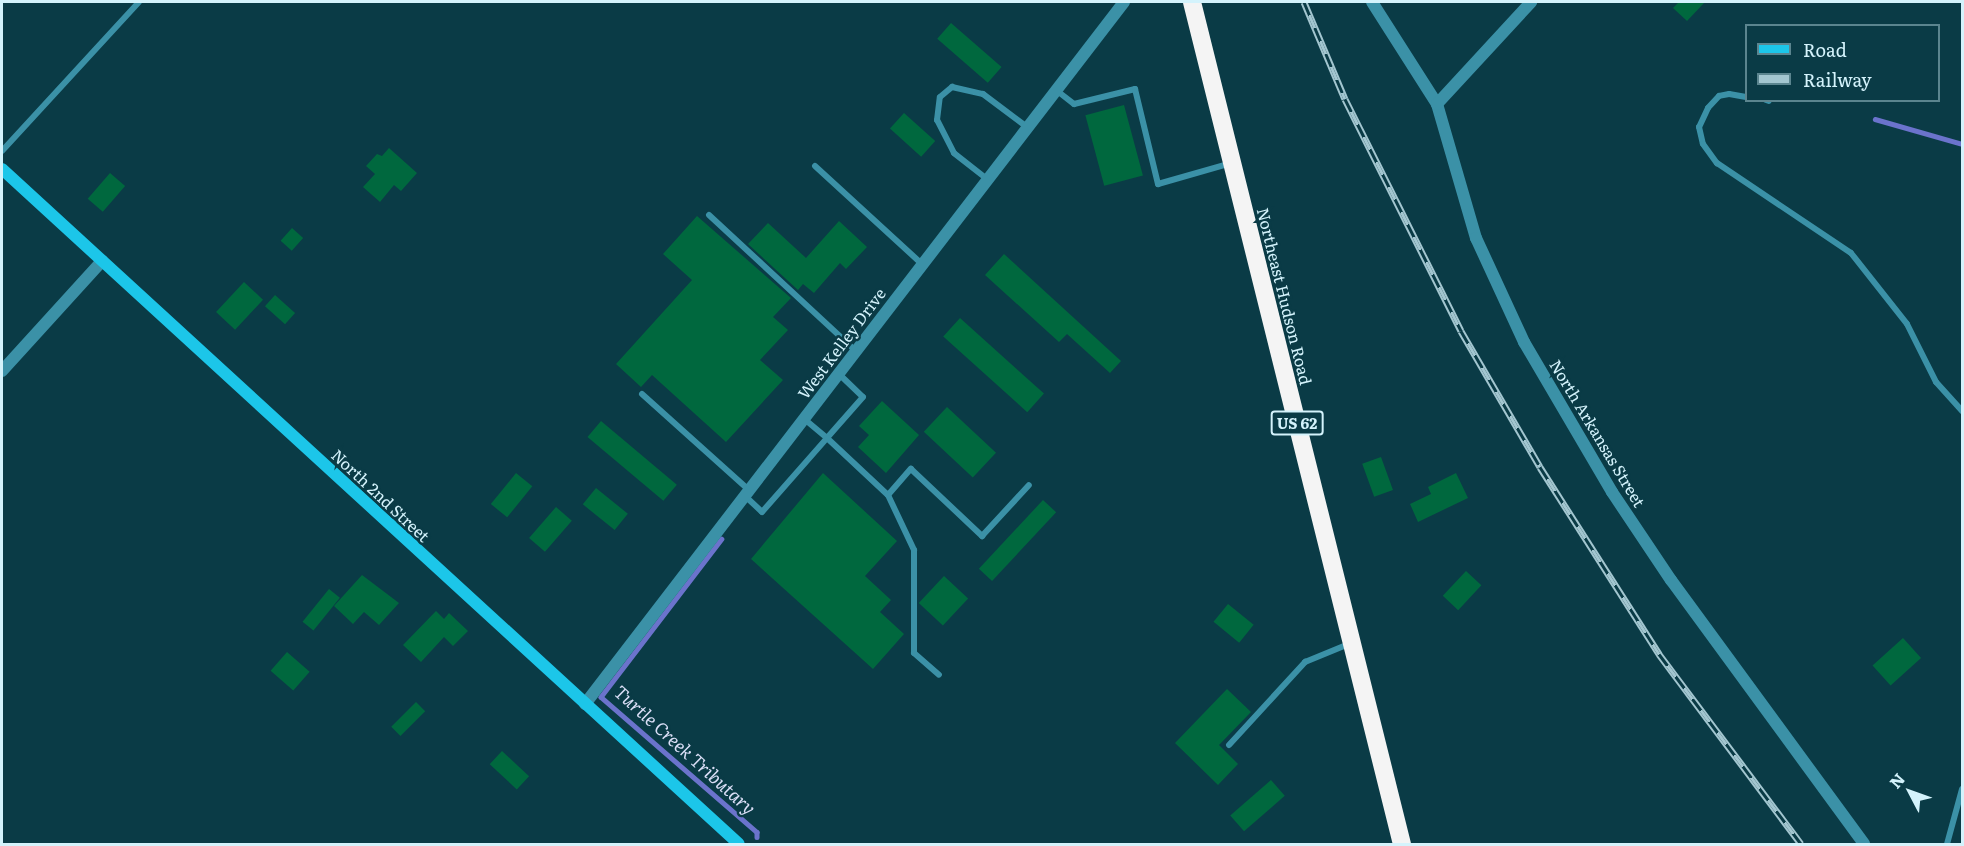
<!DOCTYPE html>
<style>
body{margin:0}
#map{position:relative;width:1964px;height:846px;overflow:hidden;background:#0a3b46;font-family:Literata,serif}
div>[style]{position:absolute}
.stream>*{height:4.5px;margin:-2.25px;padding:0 2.25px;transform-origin:2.25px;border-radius:2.25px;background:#6b73cc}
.building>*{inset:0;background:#00683e;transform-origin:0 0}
.lane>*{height:6px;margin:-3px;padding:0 3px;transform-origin:3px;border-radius:3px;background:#3b91a7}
.street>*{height:12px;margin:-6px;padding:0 6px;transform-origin:6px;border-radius:6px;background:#3b91a7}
.secondary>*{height:12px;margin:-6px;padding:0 6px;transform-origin:6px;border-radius:6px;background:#1cc6e9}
.highway>*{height:18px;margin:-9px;padding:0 9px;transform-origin:9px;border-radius:9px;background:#f4f4f4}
.rail>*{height:7px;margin-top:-3.5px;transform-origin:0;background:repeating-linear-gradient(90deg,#0a3b46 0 14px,#a3c6d0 0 28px);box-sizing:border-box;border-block:2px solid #a3c6d0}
span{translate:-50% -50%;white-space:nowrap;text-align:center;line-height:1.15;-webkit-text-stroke:5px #0a3b46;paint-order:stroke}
.shield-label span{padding:2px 4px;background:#0a3b46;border:2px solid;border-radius:4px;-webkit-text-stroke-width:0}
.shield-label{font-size:15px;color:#d4f3fc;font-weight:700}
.street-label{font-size:16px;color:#d4f3fc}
.water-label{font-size:18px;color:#d9def6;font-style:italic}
.frame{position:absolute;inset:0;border:3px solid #d4f3fc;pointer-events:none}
.legend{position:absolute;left:1745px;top:24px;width:195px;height:78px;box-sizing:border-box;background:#0a3b46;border:2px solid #5b858f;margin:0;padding:8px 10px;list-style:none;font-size:18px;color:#d4f3fc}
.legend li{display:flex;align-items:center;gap:12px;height:30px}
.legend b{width:30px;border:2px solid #5b858f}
.north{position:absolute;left:1880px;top:762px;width:60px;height:60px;-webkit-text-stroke:4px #0a3b46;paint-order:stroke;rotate:311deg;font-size:16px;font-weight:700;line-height:24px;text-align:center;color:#d4f3fc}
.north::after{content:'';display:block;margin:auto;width:21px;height:27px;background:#d4f3fc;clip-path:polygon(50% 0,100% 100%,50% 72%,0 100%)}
</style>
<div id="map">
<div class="stream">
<i style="left:1875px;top:119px;width:91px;rotate:16deg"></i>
<i style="left:722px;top:539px;width:199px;rotate:127.4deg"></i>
<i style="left:601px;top:697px;width:206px;rotate:40.9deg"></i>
<i style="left:757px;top:832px;width:5px;rotate:90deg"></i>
</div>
<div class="building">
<i style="clip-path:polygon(1679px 2px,1705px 2px,1687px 21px,1673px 8px)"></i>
<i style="left:951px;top:23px;width:67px;height:21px;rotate:41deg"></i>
<i style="left:1124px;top:105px;width:73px;height:40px;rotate:75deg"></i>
<i style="left:904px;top:113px;width:42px;height:21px;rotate:42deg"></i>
<i style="clip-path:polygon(389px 148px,417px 173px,401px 191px,394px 185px,380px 202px,363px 187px,375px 174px,366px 166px,377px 154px,382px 156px)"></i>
<i style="left:110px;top:173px;width:20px;height:34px;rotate:41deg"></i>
<i style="clip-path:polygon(697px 216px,791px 298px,773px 317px,788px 330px,760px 360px,783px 380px,726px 442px,652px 375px,641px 387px,616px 364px,692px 280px,663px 254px)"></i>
<i style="clip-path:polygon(839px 221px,867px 247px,846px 269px,840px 263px,814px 293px,803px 284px,798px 290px,748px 244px,768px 223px,806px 258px)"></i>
<i style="left:292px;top:228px;width:15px;height:17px;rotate:42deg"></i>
<i style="clip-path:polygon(1004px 254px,1121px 361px,1110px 373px,1067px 334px,1059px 342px,985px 275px)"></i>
<i style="left:244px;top:282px;width:26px;height:41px;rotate:43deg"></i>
<i style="left:275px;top:295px;width:27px;height:15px;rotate:42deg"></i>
<i style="left:960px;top:318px;width:113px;height:25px;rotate:42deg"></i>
<i style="clip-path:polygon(882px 401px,919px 435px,886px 473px,858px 447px,869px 435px,859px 426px)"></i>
<i style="left:947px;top:407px;width:67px;height:34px;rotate:43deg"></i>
<i style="left:601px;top:421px;width:99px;height:21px;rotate:40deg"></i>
<i style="left:1381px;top:457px;width:35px;height:20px;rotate:70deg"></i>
<i style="left:516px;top:473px;width:21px;height:40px;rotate:39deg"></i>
<i style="clip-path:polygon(823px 473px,897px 541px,865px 576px,891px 600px,880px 612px,904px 634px,873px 669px,751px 559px)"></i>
<i style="clip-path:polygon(1456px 473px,1468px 498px,1418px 522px,1410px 504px,1431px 494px,1428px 487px)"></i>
<i style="left:596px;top:488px;width:41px;height:21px;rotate:39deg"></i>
<i style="left:1043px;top:500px;width:18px;height:94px;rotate:43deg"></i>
<i style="left:556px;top:507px;width:21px;height:41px;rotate:41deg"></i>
<i style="left:1466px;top:571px;width:21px;height:34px;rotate:43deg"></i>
<i style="clip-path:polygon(362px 575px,399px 603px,379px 625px,364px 612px,353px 624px,334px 606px)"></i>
<i style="left:944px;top:576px;width:33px;height:37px;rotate:43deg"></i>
<i style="left:329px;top:589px;width:14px;height:42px;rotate:39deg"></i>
<i style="left:1228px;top:604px;width:33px;height:23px;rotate:39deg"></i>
<i style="clip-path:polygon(436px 611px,444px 619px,449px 613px,468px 631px,453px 646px,444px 637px,421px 662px,403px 645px)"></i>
<i style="left:1903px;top:638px;width:27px;height:41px;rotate:48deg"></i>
<i style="left:287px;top:652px;width:30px;height:25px;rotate:41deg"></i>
<i style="clip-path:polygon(1227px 689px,1251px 712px,1219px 745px,1238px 764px,1218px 785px,1175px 743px)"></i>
<i style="left:416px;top:702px;width:13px;height:35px;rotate:45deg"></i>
<i style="left:502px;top:751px;width:37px;height:18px;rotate:43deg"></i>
<i style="left:1271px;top:780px;width:21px;height:54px;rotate:49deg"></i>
</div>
<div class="lane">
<i style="left:1056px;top:90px;width:23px;rotate:38deg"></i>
<i style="left:1074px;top:104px;width:63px;rotate:-13.8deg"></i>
<i style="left:1135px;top:89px;width:98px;rotate:76.4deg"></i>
<i style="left:1158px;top:184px;width:76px;rotate:-16deg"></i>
<i style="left:1746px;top:97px;width:17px;rotate:-170deg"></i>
<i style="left:1729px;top:94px;width:10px;rotate:169deg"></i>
<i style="left:1719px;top:96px;width:16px;rotate:133deg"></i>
<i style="left:1708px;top:108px;width:21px;rotate:115deg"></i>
<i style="left:1699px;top:127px;width:17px;rotate:77deg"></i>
<i style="left:1703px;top:144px;width:24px;rotate:54deg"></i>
<i style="left:1717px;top:163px;width:161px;rotate:33.9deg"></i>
<i style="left:1851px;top:253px;width:90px;rotate:51.7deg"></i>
<i style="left:1907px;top:324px;width:65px;rotate:63.4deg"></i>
<i style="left:1936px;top:382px;width:39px;rotate:48deg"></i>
<i style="left:1766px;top:100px;width:3px;rotate:18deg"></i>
<i style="left:2px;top:151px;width:202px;rotate:-47.4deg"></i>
<i style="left:815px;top:166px;width:145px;rotate:42.5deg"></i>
<i style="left:987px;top:179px;width:42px;rotate:-141.8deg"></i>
<i style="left:954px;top:153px;width:37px;rotate:-117deg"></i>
<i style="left:937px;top:120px;width:23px;rotate:-83deg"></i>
<i style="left:940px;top:97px;width:16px;rotate:-40deg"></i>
<i style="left:952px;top:87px;width:32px;rotate:13deg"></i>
<i style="left:983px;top:94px;width:55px;rotate:36.9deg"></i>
<i style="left:709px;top:215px;width:200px;rotate:42.8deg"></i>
<i style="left:839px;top:374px;width:33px;rotate:44deg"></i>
<i style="left:863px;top:397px;width:55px;rotate:131.3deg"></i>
<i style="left:827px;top:438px;width:83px;rotate:43.1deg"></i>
<i style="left:888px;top:495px;width:35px;rotate:-49deg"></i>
<i style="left:911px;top:469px;width:98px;rotate:43.3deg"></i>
<i style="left:982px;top:536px;width:69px;rotate:-47.3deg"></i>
<i style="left:642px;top:394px;width:144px;rotate:41.9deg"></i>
<i style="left:888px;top:495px;width:61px;rotate:64.7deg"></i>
<i style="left:914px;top:550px;width:103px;rotate:90deg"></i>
<i style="left:914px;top:653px;width:33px;rotate:41deg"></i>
<i style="left:745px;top:496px;width:23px;rotate:43deg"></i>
<i style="left:762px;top:512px;width:98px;rotate:-48.7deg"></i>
<i style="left:827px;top:438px;width:30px;rotate:-140deg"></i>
<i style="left:1229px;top:745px;width:113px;rotate:-47.5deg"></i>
<i style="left:1305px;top:662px;width:50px;rotate:-22.4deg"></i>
<i style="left:1947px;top:844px;width:57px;rotate:-74.7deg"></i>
</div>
<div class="street">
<i style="left:1372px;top:2px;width:121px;rotate:57.5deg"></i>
<i style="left:1437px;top:104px;width:140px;rotate:73.8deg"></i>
<i style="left:1476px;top:238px;width:115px;rotate:65.2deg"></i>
<i style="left:1524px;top:342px;width:174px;rotate:59.6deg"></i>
<i style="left:1612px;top:492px;width:106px;rotate:56.2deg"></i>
<i style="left:1671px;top:580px;width:327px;rotate:53.8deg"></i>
<i style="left:1437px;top:104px;width:139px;rotate:-47.3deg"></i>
<i style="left:2px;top:371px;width:149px;rotate:-47.7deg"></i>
<i style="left:585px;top:704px;width:885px;rotate:-52.48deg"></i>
</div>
<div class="secondary">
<i style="left:2px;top:169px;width:999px;rotate:42.49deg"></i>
</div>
<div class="highway">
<i style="left:1192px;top:2px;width:868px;rotate:76deg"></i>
</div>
<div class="rail">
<i style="left:1304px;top:2px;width:105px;rotate:67.1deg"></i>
<i style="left:1345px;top:99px;width:259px;rotate:63.4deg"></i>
<i style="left:1461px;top:331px;width:157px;rotate:59.8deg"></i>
<i style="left:1540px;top:467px;width:222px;rotate:57.5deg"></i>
<i style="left:1659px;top:654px;width:237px;rotate:53.2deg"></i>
</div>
<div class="shield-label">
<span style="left:1297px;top:423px">US 62</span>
</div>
<div class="street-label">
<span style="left:1285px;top:296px;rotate:76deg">Northeast Hudson Road</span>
<span style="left:841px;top:343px;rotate:-53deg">West Kelley Drive</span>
<span style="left:1598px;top:433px;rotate:59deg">North Arkansas Street</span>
<span style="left:381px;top:495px;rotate:43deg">North 2nd Street</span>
</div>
<div class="water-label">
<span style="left:685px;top:750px;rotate:42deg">Turtle Creek Tributary</span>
</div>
<div class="frame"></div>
<ul class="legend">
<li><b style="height:8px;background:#1cc6e9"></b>Road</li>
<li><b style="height:8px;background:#a3c6d0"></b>Railway</li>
</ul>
<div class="north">N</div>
</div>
